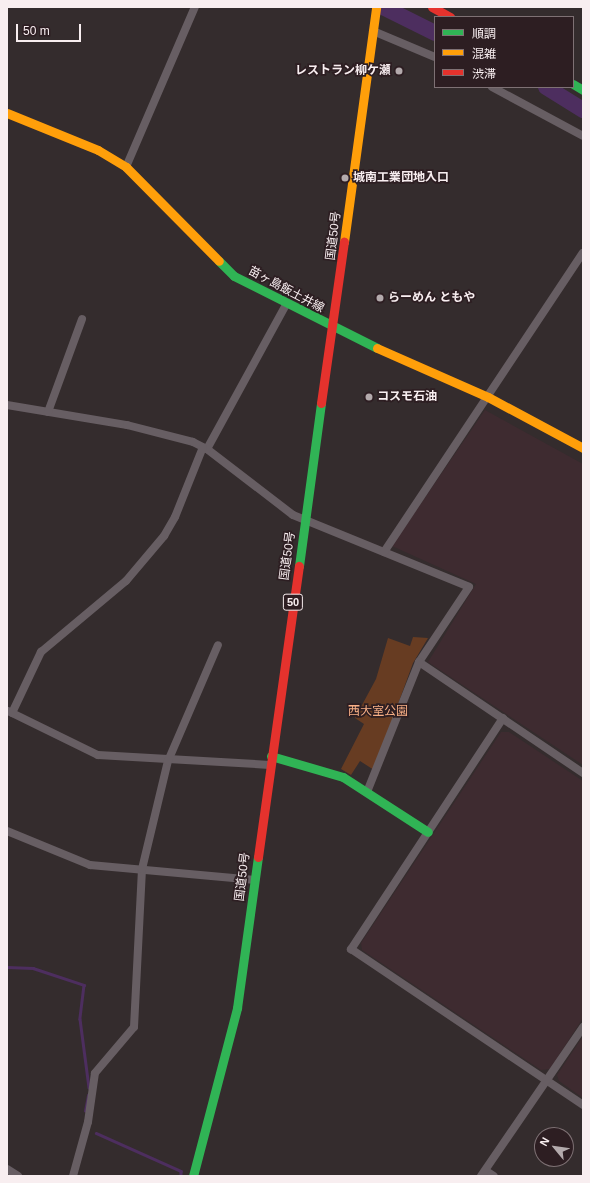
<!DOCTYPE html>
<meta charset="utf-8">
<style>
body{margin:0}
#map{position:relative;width:590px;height:1183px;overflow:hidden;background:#342c2d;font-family:Arial,"Noto Sans JP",sans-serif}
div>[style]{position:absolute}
.built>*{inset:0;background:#3e2b30}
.green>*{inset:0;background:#673c22}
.stream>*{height:2.5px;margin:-1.25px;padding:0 1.25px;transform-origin:1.25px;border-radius:1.25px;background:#4d2e5f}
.river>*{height:16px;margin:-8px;padding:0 8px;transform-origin:8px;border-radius:8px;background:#4d2e5f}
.street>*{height:8px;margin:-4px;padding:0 4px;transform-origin:4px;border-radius:4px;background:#675e63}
.fast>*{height:9px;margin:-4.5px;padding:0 4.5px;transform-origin:4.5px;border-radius:4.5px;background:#30b455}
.slow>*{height:9px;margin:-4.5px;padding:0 4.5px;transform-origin:4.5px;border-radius:4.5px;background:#ff9f0a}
.jam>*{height:9px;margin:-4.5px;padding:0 4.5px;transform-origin:4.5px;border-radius:4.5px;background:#e5322d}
.dots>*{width:11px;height:11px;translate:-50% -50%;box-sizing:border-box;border:2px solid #2d1e22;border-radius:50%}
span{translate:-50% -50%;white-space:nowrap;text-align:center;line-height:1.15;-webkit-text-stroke:3.5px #2d1e22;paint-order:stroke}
.shield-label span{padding:1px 3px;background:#2d1e22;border:1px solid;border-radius:3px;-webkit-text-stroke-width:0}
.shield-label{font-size:11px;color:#f8eef0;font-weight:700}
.poi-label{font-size:12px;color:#f8eef0;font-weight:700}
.right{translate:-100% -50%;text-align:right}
.left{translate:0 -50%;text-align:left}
.street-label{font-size:12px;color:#f8eef0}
.park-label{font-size:12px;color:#f8b086}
.frame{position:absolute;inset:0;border:8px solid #f8eef0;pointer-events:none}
.legend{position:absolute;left:434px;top:16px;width:140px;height:72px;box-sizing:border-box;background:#2d1e22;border:1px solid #7e7174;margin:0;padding:5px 7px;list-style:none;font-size:12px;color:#f8eef0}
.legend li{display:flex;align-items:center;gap:8px;height:20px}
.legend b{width:20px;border:1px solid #7e7174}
.north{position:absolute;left:534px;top:1127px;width:40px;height:40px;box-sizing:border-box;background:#2d1e22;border:1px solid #7e7174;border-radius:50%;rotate:299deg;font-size:11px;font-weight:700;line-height:16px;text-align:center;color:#f8eef0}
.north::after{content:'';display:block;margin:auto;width:14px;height:18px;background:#b3aaac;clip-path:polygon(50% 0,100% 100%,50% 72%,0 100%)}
.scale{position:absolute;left:16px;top:24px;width:65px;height:18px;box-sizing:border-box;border:2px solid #f8eef0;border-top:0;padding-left:5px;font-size:12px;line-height:14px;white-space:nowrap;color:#f8eef0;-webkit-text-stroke:3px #2d1e22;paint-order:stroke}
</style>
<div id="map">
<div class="built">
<i style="clip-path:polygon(485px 410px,583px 464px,583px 765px,428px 662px,476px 584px,392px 546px)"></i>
<i style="clip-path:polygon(501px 732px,509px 732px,583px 781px,583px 1018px,550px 1069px,541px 1070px,362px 950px,361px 943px)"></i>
<i style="clip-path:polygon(583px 1036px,583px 1098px,559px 1081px,557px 1075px)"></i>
</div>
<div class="green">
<i style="clip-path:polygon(413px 637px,428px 638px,413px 663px,374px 770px,360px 761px,351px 775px,341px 769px,364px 724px,355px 718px,376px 679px,388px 638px,410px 646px)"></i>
</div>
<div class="stream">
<i style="left:7px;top:967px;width:26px;rotate:2deg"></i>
<i style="left:33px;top:968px;width:54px;rotate:18.4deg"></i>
<i style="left:84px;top:985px;width:34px;rotate:97deg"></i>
<i style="left:80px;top:1019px;width:69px;rotate:82.5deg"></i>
<i style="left:85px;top:1111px;width:16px;rotate:-79deg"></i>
<i style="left:96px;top:1133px;width:93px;rotate:24.1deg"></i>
<i style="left:181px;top:1171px;width:5px;rotate:90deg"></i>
</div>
<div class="river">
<i style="left:383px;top:7px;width:58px;rotate:26.6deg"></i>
<i style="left:546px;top:87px;width:44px;rotate:31.9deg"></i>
</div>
<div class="street">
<i style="left:373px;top:31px;width:67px;rotate:22.8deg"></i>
<i style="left:492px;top:87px;width:103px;rotate:28.3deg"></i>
<i style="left:126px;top:167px;width:174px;rotate:-66.7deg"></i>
<i style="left:7px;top:405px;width:122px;rotate:9.5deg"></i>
<i style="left:127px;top:425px;width:68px;rotate:14.4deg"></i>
<i style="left:193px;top:442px;width:16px;rotate:27deg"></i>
<i style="left:207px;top:449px;width:108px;rotate:37.5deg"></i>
<i style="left:293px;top:515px;width:190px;rotate:22.2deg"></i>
<i style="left:469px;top:587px;width:90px;rotate:123.7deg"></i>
<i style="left:419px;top:662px;width:198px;rotate:34.1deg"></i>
<i style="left:48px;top:412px;width:99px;rotate:-69.9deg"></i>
<i style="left:207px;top:449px;width:164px;rotate:-61.3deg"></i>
<i style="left:384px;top:552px;width:359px;rotate:-56.4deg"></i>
<i style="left:8px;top:711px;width:100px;rotate:26.1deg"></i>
<i style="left:98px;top:755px;width:172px;rotate:3.3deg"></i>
<i style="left:12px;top:713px;width:68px;rotate:-64.6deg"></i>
<i style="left:41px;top:652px;width:111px;rotate:-39.9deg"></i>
<i style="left:126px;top:581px;width:59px;rotate:-49.8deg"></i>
<i style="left:164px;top:536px;width:22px;rotate:-60deg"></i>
<i style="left:175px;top:517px;width:75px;rotate:-68.2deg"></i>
<i style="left:503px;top:718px;width:277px;rotate:123.3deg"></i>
<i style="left:351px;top:949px;width:280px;rotate:33.9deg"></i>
<i style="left:367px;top:792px;width:140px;rotate:-68.2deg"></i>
<i style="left:7px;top:831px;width:90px;rotate:22.3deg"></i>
<i style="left:90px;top:865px;width:166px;rotate:5.2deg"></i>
<i style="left:7px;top:1169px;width:13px;rotate:32deg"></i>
<i style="left:486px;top:1171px;width:9px;rotate:32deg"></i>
<i style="left:73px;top:1176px;width:56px;rotate:-74.5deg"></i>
<i style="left:88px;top:1122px;width:49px;rotate:-81.9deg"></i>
<i style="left:95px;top:1073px;width:60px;rotate:-49.7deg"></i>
<i style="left:134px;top:1027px;width:158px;rotate:-87.1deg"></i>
<i style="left:142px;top:869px;width:111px;rotate:-76.5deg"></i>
<i style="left:168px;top:761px;width:126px;rotate:-66.7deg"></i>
<i style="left:481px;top:1176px;width:181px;rotate:-55.6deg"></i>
</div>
<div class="fast">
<i style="left:573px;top:84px;width:12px;rotate:31deg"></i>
<i style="left:219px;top:261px;width:21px;rotate:45deg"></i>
<i style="left:234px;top:276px;width:160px;rotate:26.7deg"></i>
<i style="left:299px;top:566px;width:164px;rotate:-82.3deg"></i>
<i style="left:271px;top:756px;width:75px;rotate:16.3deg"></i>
<i style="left:343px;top:777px;width:101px;rotate:32.9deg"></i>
<i style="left:193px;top:1176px;width:174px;rotate:-75.3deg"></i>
<i style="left:237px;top:1008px;width:152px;rotate:-82.1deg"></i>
</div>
<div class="slow">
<i style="left:7px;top:113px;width:98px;rotate:22.1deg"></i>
<i style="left:98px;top:150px;width:33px;rotate:31deg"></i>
<i style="left:126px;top:167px;width:132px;rotate:45.3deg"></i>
<i style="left:344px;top:242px;width:237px;rotate:-82.2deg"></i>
<i style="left:377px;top:348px;width:121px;rotate:23.8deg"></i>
<i style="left:488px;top:397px;width:108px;rotate:28.2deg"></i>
</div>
<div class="jam">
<i style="left:432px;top:7px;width:21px;rotate:29deg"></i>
<i style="left:321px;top:403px;width:163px;rotate:-81.9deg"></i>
<i style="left:258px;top:857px;width:294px;rotate:-82deg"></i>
</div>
<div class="dots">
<i style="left:399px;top:71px;background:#b3aaac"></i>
<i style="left:345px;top:178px;background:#b3aaac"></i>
<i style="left:380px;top:298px;background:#b3aaac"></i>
<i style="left:369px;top:397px;background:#b3aaac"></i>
</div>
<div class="shield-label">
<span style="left:293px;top:602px">50</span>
</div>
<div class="poi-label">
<span class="right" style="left:391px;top:71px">レストラン柳ケ瀬</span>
<span class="left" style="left:353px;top:178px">城南工業団地入口</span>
<span class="left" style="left:388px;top:298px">らーめん ともや</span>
<span class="left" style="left:377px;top:397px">コスモ石油</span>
</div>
<div class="street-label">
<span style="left:334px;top:236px;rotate:-83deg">国道50号</span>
<span style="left:286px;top:290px;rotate:28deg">苗ヶ島飯土井線</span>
<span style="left:288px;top:556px;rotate:-82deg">国道50号</span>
<span style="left:243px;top:877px;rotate:-83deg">国道50号</span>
</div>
<div class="park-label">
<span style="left:378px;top:712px">西大室公園</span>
</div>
<div class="frame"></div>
<ul class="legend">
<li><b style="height:5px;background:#30b455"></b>順調</li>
<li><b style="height:5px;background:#ff9f0a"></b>混雑</li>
<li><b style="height:5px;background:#e5322d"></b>渋滞</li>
</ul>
<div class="north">N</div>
<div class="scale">50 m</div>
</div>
